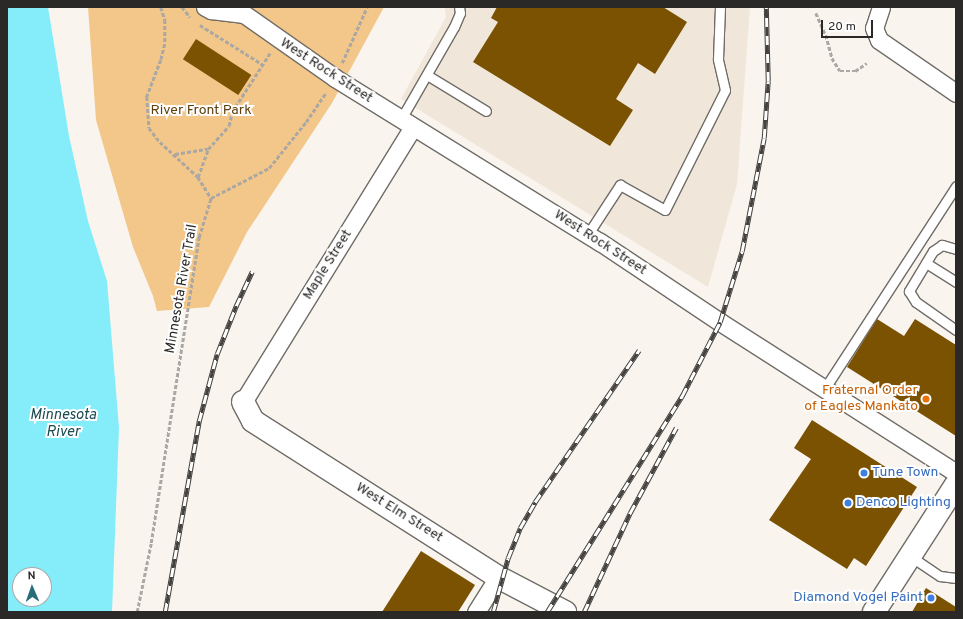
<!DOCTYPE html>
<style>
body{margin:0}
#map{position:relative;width:963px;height:619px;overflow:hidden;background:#f9f4ee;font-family:Overpass,sans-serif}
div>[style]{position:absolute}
.built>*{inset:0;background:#f0e7da}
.green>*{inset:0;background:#f2c789}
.water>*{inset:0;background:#85edf9}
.building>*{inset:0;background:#7a5202;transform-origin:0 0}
.path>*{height:2.5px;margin-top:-1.25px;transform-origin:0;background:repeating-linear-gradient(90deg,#aba7a2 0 4px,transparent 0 6px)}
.roads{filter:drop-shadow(1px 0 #706c67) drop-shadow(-1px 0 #706c67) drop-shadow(0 1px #706c67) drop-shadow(0 -1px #706c67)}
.lane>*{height:9px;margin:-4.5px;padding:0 4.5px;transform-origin:4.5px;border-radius:4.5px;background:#fff}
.street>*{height:17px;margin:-8.5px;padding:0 8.5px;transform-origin:8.5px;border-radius:8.5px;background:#fff}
.secondary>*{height:22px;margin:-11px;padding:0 11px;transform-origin:11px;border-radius:11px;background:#fff}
.rail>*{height:4.5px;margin-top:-2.25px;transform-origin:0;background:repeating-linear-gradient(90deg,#fff 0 9px,#44423f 0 18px);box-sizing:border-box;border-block:1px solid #44423f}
.dots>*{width:11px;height:11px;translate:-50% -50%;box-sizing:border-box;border:2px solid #fff;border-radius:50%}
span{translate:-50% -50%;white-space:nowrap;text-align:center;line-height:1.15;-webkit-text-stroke:4px #fff;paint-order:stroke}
.street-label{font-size:14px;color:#2b2927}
.park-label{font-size:14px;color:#5e400b}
.food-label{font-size:14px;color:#c56008}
.right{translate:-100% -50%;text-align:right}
.shop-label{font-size:14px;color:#366cbe}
.left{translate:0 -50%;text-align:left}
.water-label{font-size:15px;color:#1b4a50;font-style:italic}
.frame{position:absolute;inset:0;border:8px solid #2b2927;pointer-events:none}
.north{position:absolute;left:12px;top:567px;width:40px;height:40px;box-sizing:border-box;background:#fff;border:1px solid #aaa9a9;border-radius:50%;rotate:358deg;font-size:11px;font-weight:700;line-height:16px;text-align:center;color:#2b2927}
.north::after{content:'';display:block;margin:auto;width:14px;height:18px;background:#276e7b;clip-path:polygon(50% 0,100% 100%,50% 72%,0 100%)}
.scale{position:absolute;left:821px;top:20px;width:52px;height:18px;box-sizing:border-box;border:2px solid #2b2927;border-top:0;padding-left:5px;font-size:12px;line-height:14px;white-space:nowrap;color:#2b2927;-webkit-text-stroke:3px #fff;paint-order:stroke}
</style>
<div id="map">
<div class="built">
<i style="clip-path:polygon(445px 7px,750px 7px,737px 184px,708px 287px,401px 99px,446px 17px)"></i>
</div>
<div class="green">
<i style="clip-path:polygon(88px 7px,384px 7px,332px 103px,247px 232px,209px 307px,157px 311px,153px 296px,133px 247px,96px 120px)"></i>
</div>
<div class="water">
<i style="clip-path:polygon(evenodd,7px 7px,48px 7px,69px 136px,88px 221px,107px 281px,119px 428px,112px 612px,7px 612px,7px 7px,20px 575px,44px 575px,44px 599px,20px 599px,20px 575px)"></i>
</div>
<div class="building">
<i style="clip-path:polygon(497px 7px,663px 7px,687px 22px,655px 74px,638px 63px,616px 99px,633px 110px,610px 146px,473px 62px,498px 22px,491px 18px)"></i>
<i style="left:196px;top:39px;width:66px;height:24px;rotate:33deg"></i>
<i style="clip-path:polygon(877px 319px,904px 336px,915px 319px,956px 345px,956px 436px,847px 367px)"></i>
<i style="clip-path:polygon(812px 420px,917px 487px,866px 566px,854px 558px,847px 569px,769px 520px,811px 459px,794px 448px)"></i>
<i style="clip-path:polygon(421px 551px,475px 585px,458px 612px,382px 612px)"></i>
<i style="clip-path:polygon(926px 588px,956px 607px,956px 612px,912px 612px)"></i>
</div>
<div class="path">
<i style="left:161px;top:7px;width:14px;rotate:73deg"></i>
<i style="left:165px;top:20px;width:24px;rotate:90deg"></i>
<i style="left:165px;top:44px;width:16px;rotate:104deg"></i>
<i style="left:161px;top:60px;width:40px;rotate:111deg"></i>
<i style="left:147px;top:97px;width:31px;rotate:86deg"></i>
<i style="left:149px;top:128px;width:18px;rotate:52deg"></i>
<i style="left:160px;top:142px;width:52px;rotate:42.6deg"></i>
<i style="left:198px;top:177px;width:25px;rotate:58deg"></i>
<i style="left:182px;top:7px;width:13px;rotate:51deg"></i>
<i style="left:816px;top:13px;width:24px;rotate:66deg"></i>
<i style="left:826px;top:35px;width:24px;rotate:75deg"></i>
<i style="left:832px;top:58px;width:15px;rotate:58deg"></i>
<i style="left:840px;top:71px;width:15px"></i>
<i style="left:855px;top:71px;width:14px;rotate:-34deg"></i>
<i style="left:200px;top:25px;width:73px;rotate:32.2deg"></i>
<i style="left:342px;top:63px;width:61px;rotate:-65.9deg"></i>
<i style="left:175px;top:154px;width:33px;rotate:-9deg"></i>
<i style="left:198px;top:177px;width:30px;rotate:-70deg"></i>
<i style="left:208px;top:149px;width:31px;rotate:-48deg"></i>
<i style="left:229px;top:126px;width:14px;rotate:-78deg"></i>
<i style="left:232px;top:112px;width:70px;rotate:-57.2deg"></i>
<i style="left:137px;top:612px;width:70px;rotate:-78.5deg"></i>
<i style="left:151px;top:543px;width:310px;rotate:-81.1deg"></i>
<i style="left:199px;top:237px;width:41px;rotate:-72.9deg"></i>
<i style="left:211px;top:198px;width:65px;rotate:-27.3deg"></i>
<i style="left:269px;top:168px;width:59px;rotate:-51.2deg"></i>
<i style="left:306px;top:122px;width:36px;rotate:-56deg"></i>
</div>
<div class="roads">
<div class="lane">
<i style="left:427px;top:75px;width:69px;rotate:31.4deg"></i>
<i style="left:401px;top:119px;width:106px;rotate:-60.1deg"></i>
<i style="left:454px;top:27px;width:15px;rotate:-67deg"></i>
<i style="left:460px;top:13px;width:6px;rotate:-99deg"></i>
<i style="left:588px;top:234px;width:59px;rotate:-56.9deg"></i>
<i style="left:620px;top:185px;width:51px;rotate:29.1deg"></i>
<i style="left:665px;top:210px;width:134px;rotate:-63.4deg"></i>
<i style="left:725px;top:90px;width:32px;rotate:-103deg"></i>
<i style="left:718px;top:59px;width:52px;rotate:-87.8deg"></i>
<i style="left:956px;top:249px;width:15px;rotate:-164deg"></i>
<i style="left:942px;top:245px;width:11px;rotate:146deg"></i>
<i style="left:933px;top:251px;width:47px;rotate:121deg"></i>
<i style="left:909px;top:291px;width:13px;rotate:58deg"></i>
<i style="left:916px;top:302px;width:49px;rotate:35deg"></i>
<i style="left:926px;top:263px;width:36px;rotate:32deg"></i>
<i style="left:825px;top:388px;width:241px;rotate:-57deg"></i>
<i style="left:910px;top:556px;width:36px;rotate:34deg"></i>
<i style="left:940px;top:576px;width:16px;rotate:7deg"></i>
</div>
<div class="street">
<i style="left:205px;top:7px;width:7px;rotate:27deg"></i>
<i style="left:211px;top:10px;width:33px;rotate:7deg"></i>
<i style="left:244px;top:14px;width:111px;rotate:35.1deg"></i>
<i style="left:335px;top:78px;width:312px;rotate:31.8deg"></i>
<i style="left:600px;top:242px;width:144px;rotate:33.7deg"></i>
<i style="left:720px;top:322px;width:280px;rotate:32.6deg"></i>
<i style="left:881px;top:7px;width:22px;rotate:108deg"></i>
<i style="left:874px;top:28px;width:13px;rotate:67deg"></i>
<i style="left:879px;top:40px;width:93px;rotate:34.5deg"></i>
<i style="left:243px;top:402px;width:323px;rotate:-58.3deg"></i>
<i style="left:476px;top:612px;width:41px;rotate:-57.8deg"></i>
</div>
<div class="secondary">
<i style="left:243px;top:402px;width:21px;rotate:62deg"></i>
<i style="left:253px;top:421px;width:290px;rotate:32.5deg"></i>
<i style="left:498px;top:577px;width:76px;rotate:27.6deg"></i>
<i style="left:874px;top:612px;width:151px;rotate:-57.2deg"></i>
</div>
</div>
<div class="rail">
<i style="left:165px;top:612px;width:194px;rotate:-79.9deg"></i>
<i style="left:199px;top:421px;width:69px;rotate:-75deg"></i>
<i style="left:217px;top:354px;width:52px;rotate:-68.4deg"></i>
<i style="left:236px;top:306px;width:38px;rotate:-65deg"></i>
<i style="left:493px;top:612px;width:56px;rotate:-74.5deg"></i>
<i style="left:508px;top:558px;width:32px;rotate:-68deg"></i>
<i style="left:520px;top:528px;width:30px;rotate:-60deg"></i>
<i style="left:535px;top:502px;width:184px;rotate:-55.6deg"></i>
<i style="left:547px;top:612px;width:255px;rotate:-58deg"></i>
<i style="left:682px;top:396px;width:83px;rotate:-62.8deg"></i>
<i style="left:720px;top:322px;width:74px;rotate:-72.8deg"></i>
<i style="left:742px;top:251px;width:115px;rotate:-79deg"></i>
<i style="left:764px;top:138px;width:57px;rotate:-86deg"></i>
<i style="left:768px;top:81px;width:74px;rotate:-91.5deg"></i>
<i style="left:584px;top:612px;width:109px;rotate:-65.1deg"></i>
<i style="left:630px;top:513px;width:97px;rotate:-61.6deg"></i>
</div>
<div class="dots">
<i style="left:926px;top:399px;background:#e8710a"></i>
<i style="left:864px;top:473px;background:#3f7fe0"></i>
<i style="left:848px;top:503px;background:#3f7fe0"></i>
<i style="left:931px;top:598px;background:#3f7fe0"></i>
</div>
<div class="street-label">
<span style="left:326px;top:71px;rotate:33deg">West Rock Street</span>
<span style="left:600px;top:243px;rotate:33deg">West Rock Street</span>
<span style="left:328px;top:265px;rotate:-58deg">Maple Street</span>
<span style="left:182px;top:289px;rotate:-80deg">Minnesota River Trail</span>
<span style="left:399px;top:513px;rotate:32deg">West Elm Street</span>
</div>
<div class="park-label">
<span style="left:201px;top:111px">River Front Park</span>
</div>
<div class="food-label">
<span class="right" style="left:918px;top:399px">Fraternal Order<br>of Eagles Mankato</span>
</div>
<div class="shop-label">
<span class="left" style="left:872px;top:473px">Tune Town</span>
<span class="left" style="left:856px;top:503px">Denco Lighting</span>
<span class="right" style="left:923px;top:598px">Diamond Vogel Paint</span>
</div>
<div class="water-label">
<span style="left:63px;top:424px">Minnesota<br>River</span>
</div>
<div class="frame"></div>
<div class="north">N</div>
<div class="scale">20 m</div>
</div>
